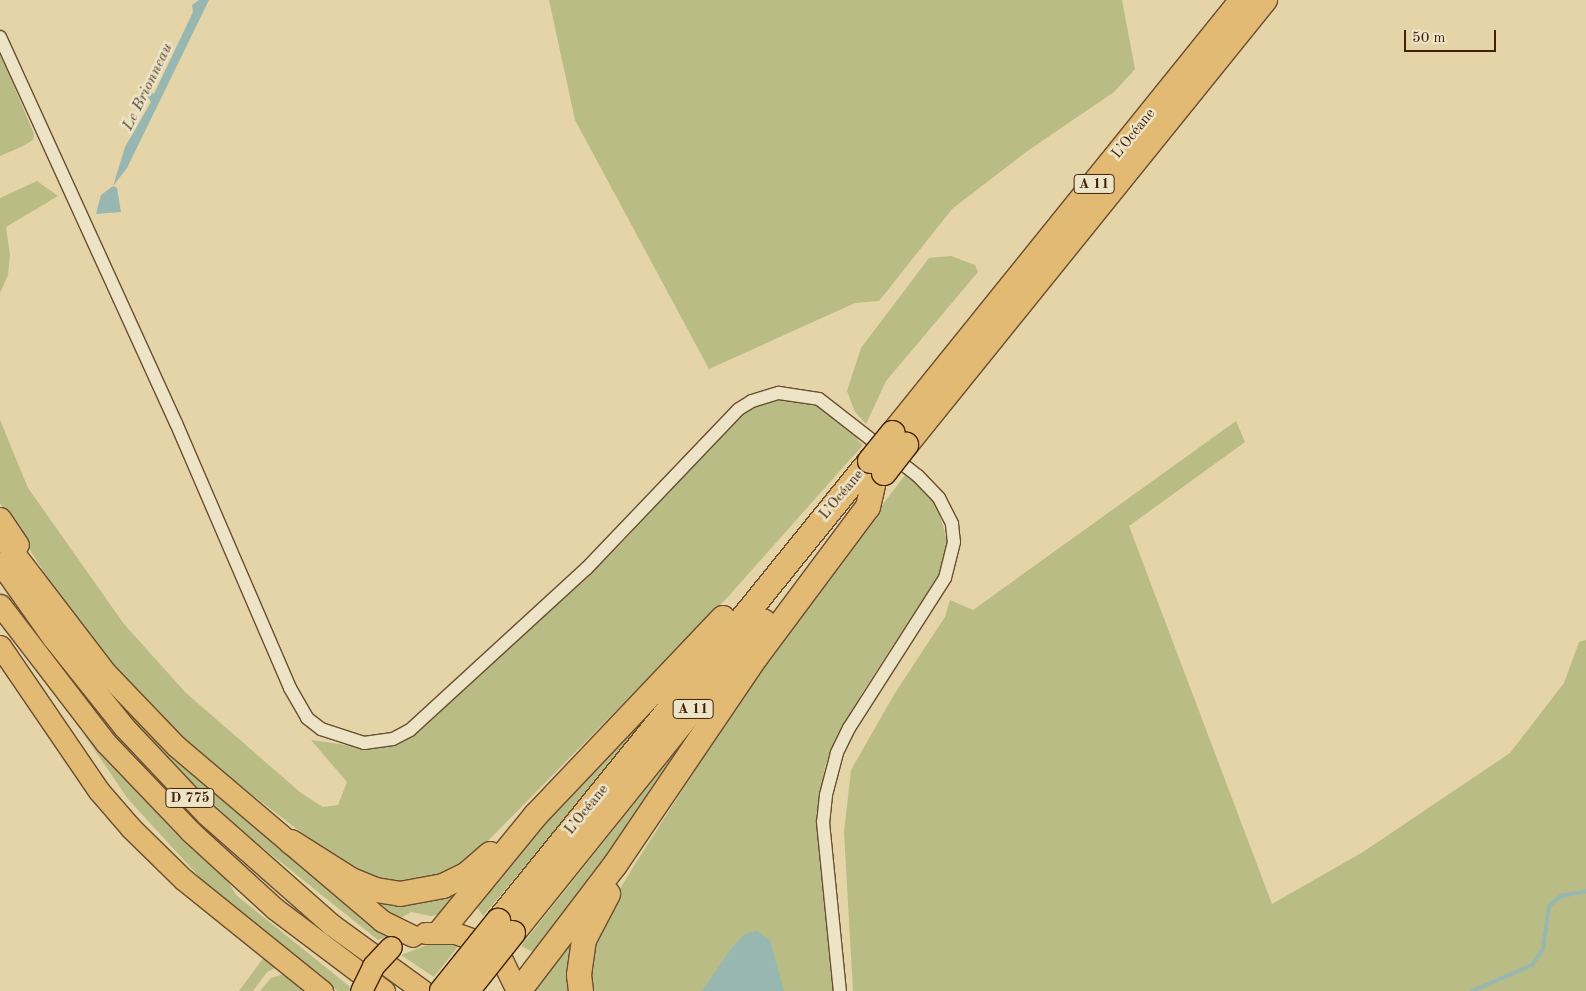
<!DOCTYPE html>
<meta charset="utf-8">
<style>
body{margin:0}
#map{position:relative;width:1586px;height:991px;overflow:hidden;background:#e4d4a7;font-family:"Old Standard TT",serif}
div>[style]{position:absolute}
.green>*{inset:0;background:#b9bc84}
.water>*{inset:0;background:#98b7b0}
.stream>*{height:4px;margin:-2px;padding:0 2px;transform-origin:2px;border-radius:2px;background:#98b7b0}
.roads{filter:drop-shadow(1px 0 #6a4e30) drop-shadow(-1px 0 #6a4e30) drop-shadow(0 1px #6a4e30) drop-shadow(0 -1px #6a4e30)}
.minor>*{height:12px;margin:-6px;padding:0 6px;transform-origin:6px;border-radius:6px;background:#ede3c6}
.trunk>*{height:21px;margin:-10.5px;padding:0 10.5px;transform-origin:10.5px;border-radius:10.5px;background:#e2ba74}
.motorway>*{height:24px;margin:-12px;padding:0 12px;transform-origin:12px;border-radius:12px;background:#e2ba74}
.bridges{filter:drop-shadow(1px 0 #412209) drop-shadow(-1px 0 #412209) drop-shadow(0 1px #412209) drop-shadow(0 -1px #412209)}
.trunk-bridge>*{height:21px;margin:-10.5px;padding:0 10.5px;transform-origin:10.5px;border-radius:10.5px;background:#e2ba74}
.motorway-bridge>*{height:24px;margin:-12px;padding:0 12px;transform-origin:12px;border-radius:12px;background:#e2ba74}
span{translate:-50% -50%;white-space:nowrap;text-align:center;line-height:1.15;-webkit-text-stroke:5px #ede3c6;paint-order:stroke}
.shield-label span{padding:1px 4px;background:#ede3c6;border:1px solid;border-radius:4px;-webkit-text-stroke-width:0}
.shield-label{font-size:14px;color:#412209;font-weight:700}
.street-label{font-size:15px;color:#412209}
.water-label{font-size:16px;color:#574733;font-style:italic}
.scale{position:absolute;left:1404px;top:30px;width:92px;height:22px;box-sizing:border-box;border:2px solid #412209;border-top:0;padding-left:6px;font-size:15px;line-height:18px;white-space:nowrap;color:#412209;-webkit-text-stroke:4px #ede3c6;paint-order:stroke}
</style>
<div id="map">
<div class="green">
<i style="clip-path:polygon(549px 0,1122px 0,1135px 69px,1114px 92px,1026px 152px,952px 209px,879px 301px,855px 303px,709px 369px,575px 120px)"></i>
<i style="clip-path:polygon(0 53px,34px 134px,33px 140px,21px 147px,0 156px)"></i>
<i style="clip-path:polygon(37px 181px,58px 196px,6px 227px,10px 255px,8px 275px,0 293px,0 198px)"></i>
<i style="clip-path:polygon(951px 256px,975px 265px,978px 272px,886px 381px,866px 424px,855px 412px,847px 391px,861px 348px,929px 258px)"></i>
<i style="clip-path:polygon(777px 399px,801px 400px,823px 409px,860px 436px,857px 440px,863px 445px,726px 599px,470px 859px,451px 872px,404px 886px,362px 874px,320px 847px,202px 756px,155px 711px,112px 664px,56px 591px,0 503px,0 420px,28px 488px,124px 624px,186px 693px,301px 793px,323px 807px,338px 805px,347px 782px,311px 740px,375px 749px,401px 742px,422px 729px,618px 547px,734px 422px,753px 407px)"></i>
<i style="clip-path:polygon(1236px 421px,1245px 442px,1129px 526px,1272px 904px,1363px 852px,1510px 753px,1564px 683px,1579px 642px,1586px 640px,1586px 991px,853px 991px,844px 832px,851px 770px,895px 693px,945px 617px,950px 600px,973px 610px)"></i>
<i style="clip-path:polygon(905px 475px,924px 488px,937px 506px,947px 540px,943px 568px,862px 693px,834px 743px,825px 766px,817px 828px,834px 991px,589px 991px,588px 955px,603px 917px,635px 864px,771px 652px)"></i>
<i style="clip-path:polygon(692px 663px,580px 801px,483px 916px,476px 906px,586px 771px)"></i>
<i style="clip-path:polygon(724px 691px,712px 715px,535px 953px,521px 946px)"></i>
<i style="clip-path:polygon(124px 708px,170px 753px,388px 935px,386px 937px,378px 940px,238px 828px,145px 736px)"></i>
<i style="clip-path:polygon(83px 733px,182px 840px,228px 881px,236px 895px,349px 986px,350px 991px,338px 991px,303px 965px,203px 881px,128px 799px)"></i>
<i style="clip-path:polygon(469px 880px,441px 914px,431px 916px,411px 912px,401px 918px,394px 917px,364px 892px)"></i>
<i style="clip-path:polygon(575px 936px,575px 991px,532px 991px)"></i>
<i style="clip-path:polygon(432px 943px,460px 944px,434px 977px,401px 955px)"></i>
<i style="clip-path:polygon(264px 957px,277px 967px,267px 972px,253px 991px,239px 991px)"></i>
<i style="clip-path:polygon(284px 974px,308px 991px,260px 991px,271px 978px)"></i>
</div>
<div class="water">
<i style="clip-path:polygon(199px 0,209px 0,127px 168px,113px 186px,117px 188px,121px 212px,96px 214px,101px 195px,113px 186px,125px 147px,151px 102px,145px 92px,148px 90px,154px 94px,193px 12px,192px 5px)"></i>
<i style="clip-path:polygon(757px 931px,770px 940px,784px 991px,702px 991px,733px 946px,745px 934px)"></i>
</div>
<div class="stream">
<i style="left:1472px;top:991px;width:65px;rotate:-23.4deg"></i>
<i style="left:1532px;top:965px;width:19px;rotate:-55deg"></i>
<i style="left:1543px;top:949px;width:43px;rotate:-82.1deg"></i>
<i style="left:1549px;top:906px;width:16px;rotate:-40deg"></i>
<i style="left:1561px;top:896px;width:25px;rotate:-11deg"></i>
</div>
<div class="roads">
<div class="minor">
<i style="left:0;top:37px;width:424px;rotate:65.5deg"></i>
<i style="left:176px;top:423px;width:288px;rotate:66.7deg"></i>
<i style="left:290px;top:688px;width:34px;rotate:60deg"></i>
<i style="left:307px;top:718px;width:18px;rotate:38deg"></i>
<i style="left:321px;top:729px;width:45px;rotate:18deg"></i>
<i style="left:364px;top:743px;width:29px;rotate:-8deg"></i>
<i style="left:393px;top:739px;width:19px;rotate:-28deg"></i>
<i style="left:410px;top:730px;width:239px;rotate:-42.5deg"></i>
<i style="left:586px;top:569px;width:221px;rotate:-46.3deg"></i>
<i style="left:739px;top:409px;width:15px;rotate:-32deg"></i>
<i style="left:752px;top:401px;width:28px;rotate:-17deg"></i>
<i style="left:779px;top:393px;width:40px;rotate:8.5deg"></i>
<i style="left:819px;top:399px;width:125px;rotate:37.9deg"></i>
<i style="left:918px;top:476px;width:30px;rotate:46deg"></i>
<i style="left:939px;top:498px;width:29px;rotate:63deg"></i>
<i style="left:952px;top:524px;width:18px;rotate:84deg"></i>
<i style="left:954px;top:542px;width:37px;rotate:104deg"></i>
<i style="left:945px;top:578px;width:178px;rotate:122.6deg"></i>
<i style="left:849px;top:728px;width:28px;rotate:116deg"></i>
<i style="left:837px;top:753px;width:43px;rotate:104.7deg"></i>
<i style="left:826px;top:795px;width:27px;rotate:96deg"></i>
<i style="left:823px;top:822px;width:170px;rotate:84.3deg"></i>
</div>
<div class="trunk">
<i style="left:0;top:518px;width:32px;rotate:56deg"></i>
<i style="left:0;top:535px;width:174px;rotate:52.5deg"></i>
<i style="left:106px;top:673px;width:101px;rotate:46.2deg"></i>
<i style="left:176px;top:746px;width:270px;rotate:40.3deg"></i>
<i style="left:382px;top:921px;width:34px;rotate:26deg"></i>
<i style="left:0;top:563px;width:92px;rotate:54.8deg"></i>
<i style="left:53px;top:638px;width:114px;rotate:51.4deg"></i>
<i style="left:124px;top:727px;width:120px;rotate:46.7deg"></i>
<i style="left:206px;top:814px;width:168px;rotate:41.4deg"></i>
<i style="left:332px;top:925px;width:112px;rotate:36deg"></i>
<i style="left:0;top:605px;width:174px;rotate:52.5deg"></i>
<i style="left:106px;top:743px;width:122px;rotate:46.3deg"></i>
<i style="left:190px;top:831px;width:114px;rotate:42.5deg"></i>
<i style="left:274px;top:908px;width:138px;rotate:37deg"></i>
<i style="left:0;top:646px;width:176px;rotate:55.7deg"></i>
<i style="left:99px;top:791px;width:49px;rotate:49.1deg"></i>
<i style="left:131px;top:828px;width:73px;rotate:44.4deg"></i>
<i style="left:183px;top:879px;width:179px;rotate:38.9deg"></i>
<i style="left:425px;top:933px;width:30px"></i>
<i style="left:455px;top:933px;width:29px;rotate:20deg"></i>
<i style="left:482px;top:943px;width:28px;rotate:42deg"></i>
<i style="left:503px;top:962px;width:32px;rotate:64deg"></i>
</div>
<div class="motorway">
<i style="left:893px;top:433px;width:556px;rotate:-51.13deg"></i>
<i style="left:906px;top:445px;width:572px;rotate:-51.11deg"></i>
<i style="left:291px;top:842px;width:71px;rotate:32.3deg"></i>
<i style="left:351px;top:880px;width:27px;rotate:22deg"></i>
<i style="left:376px;top:890px;width:24px;rotate:9deg"></i>
<i style="left:400px;top:894px;width:44px;rotate:-10.5deg"></i>
<i style="left:443px;top:886px;width:25px;rotate:-26deg"></i>
<i style="left:466px;top:875px;width:32px;rotate:-41deg"></i>
<i style="left:498px;top:921px;width:592px;rotate:-51.04deg"></i>
<i style="left:441px;top:931px;width:149px;rotate:-50.7deg"></i>
<i style="left:535px;top:816px;width:273px;rotate:-46.5deg"></i>
<i style="left:513px;top:933px;width:400px;rotate:-51.2deg"></i>
<i style="left:519px;top:991px;width:158px;rotate:-52.7deg"></i>
<i style="left:615px;top:865px;width:251px;rotate:-55.9deg"></i>
<i style="left:756px;top:657px;width:187px;rotate:-53.3deg"></i>
<i style="left:868px;top:507px;width:23px;rotate:-77deg"></i>
<i style="left:581px;top:991px;width:16px;rotate:-97deg"></i>
<i style="left:579px;top:975px;width:35px;rotate:-82deg"></i>
<i style="left:584px;top:940px;width:52px;rotate:-62.4deg"></i>
</div>
</div>
<div class="bridges">
<div class="trunk-bridge">
<i style="left:361px;top:991px;width:28px;rotate:-64deg"></i>
<i style="left:373px;top:966px;width:26px;rotate:-47deg"></i>
</div>
<div class="motorway-bridge">
<i style="left:870px;top:461px;width:36px;rotate:-51deg"></i>
<i style="left:884px;top:473px;width:36px;rotate:-52deg"></i>
<i style="left:442px;top:991px;width:90px;rotate:-51.3deg"></i>
<i style="left:467px;top:991px;width:74px;rotate:-51.6deg"></i>
</div>
</div>
<div class="shield-label">
<span style="left:1094px;top:184px">A 11</span>
<span style="left:693px;top:709px">A 11</span>
<span style="left:190px;top:798px">D 775</span>
</div>
<div class="street-label">
<span style="left:1134px;top:134px;rotate:-51deg">L’Océane</span>
<span style="left:842px;top:495px;rotate:-50deg">L’Océane</span>
<span style="left:587px;top:810px;rotate:-51deg">L’Océane</span>
</div>
<div class="water-label">
<span style="left:148px;top:87px;rotate:-64deg">Le Brionneau</span>
</div>
<div class="scale">50 m</div>
</div>
